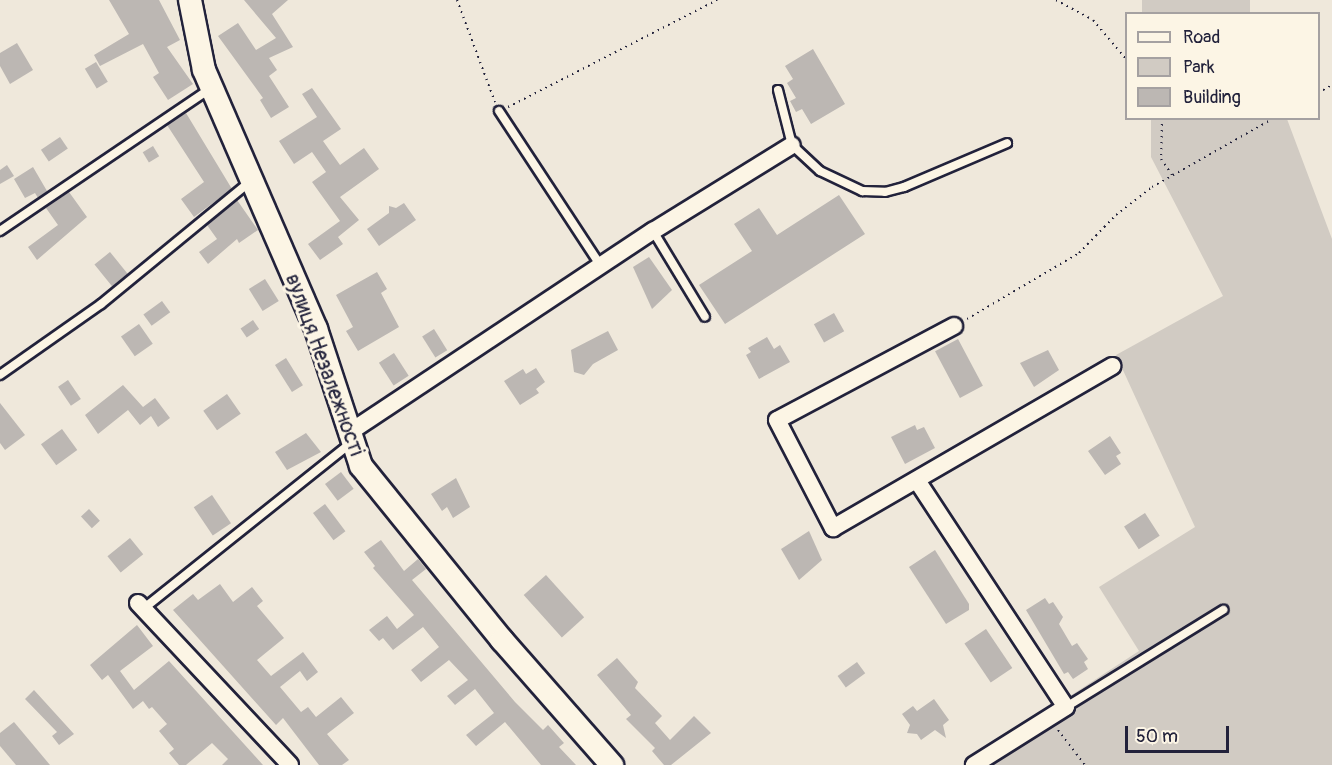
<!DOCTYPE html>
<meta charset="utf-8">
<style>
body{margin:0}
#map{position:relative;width:1332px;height:765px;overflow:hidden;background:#efe8db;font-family:Pangolin,sans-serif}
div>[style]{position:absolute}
.green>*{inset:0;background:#d1cbc3;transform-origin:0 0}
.building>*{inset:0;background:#bcb7b3;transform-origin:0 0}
.path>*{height:2px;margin-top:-1px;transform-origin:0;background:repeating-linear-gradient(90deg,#22223b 0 1.5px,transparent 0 6px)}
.roads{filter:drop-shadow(2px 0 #22223b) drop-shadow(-2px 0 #22223b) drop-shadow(0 2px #22223b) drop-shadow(0 -2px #22223b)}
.lane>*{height:8px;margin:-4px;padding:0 4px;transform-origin:4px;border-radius:4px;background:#fcf5e5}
.street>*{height:16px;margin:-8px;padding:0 8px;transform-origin:8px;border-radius:8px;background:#fcf5e5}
.secondary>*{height:22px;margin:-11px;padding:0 11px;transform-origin:11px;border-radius:11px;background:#fcf5e5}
span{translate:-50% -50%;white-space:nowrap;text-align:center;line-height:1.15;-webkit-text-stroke:6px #fcf5e5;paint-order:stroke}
.street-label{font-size:21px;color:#22223b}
.legend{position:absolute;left:1125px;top:12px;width:195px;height:108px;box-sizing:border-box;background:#fcf5e5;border:2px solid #a5a1a1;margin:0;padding:8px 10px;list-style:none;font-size:18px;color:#22223b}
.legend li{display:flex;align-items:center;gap:12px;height:30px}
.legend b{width:30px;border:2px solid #a5a1a1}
.scale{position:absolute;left:1125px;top:726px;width:104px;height:27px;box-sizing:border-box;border:3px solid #22223b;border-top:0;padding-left:8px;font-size:18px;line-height:21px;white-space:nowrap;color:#22223b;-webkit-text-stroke:4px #fcf5e5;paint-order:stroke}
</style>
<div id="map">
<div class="green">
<i style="left:1142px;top:0;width:108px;height:13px"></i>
<i style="clip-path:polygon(1151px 119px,1287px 119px,1332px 239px,1332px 765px,964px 765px,1139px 651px,1099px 587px,1195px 527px,1116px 355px,1223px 296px,1151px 157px)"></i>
</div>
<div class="building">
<i style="clip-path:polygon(109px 0,159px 0,180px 40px,167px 47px,193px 84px,168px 100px,153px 77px,159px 73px,143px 44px,100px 66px,94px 55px,129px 34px)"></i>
<i style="clip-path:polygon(244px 0,288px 0,272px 14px,293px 47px,269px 58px,277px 70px,269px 76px,289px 107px,271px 118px,260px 100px,263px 98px,218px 36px,238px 23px,256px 50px,276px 38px)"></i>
<i style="clip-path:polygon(17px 43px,33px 70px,10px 84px,0 66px,0 53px)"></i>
<i style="clip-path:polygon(813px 49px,845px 104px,811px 124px,802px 109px,796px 112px,790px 101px,796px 98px,787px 83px,793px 79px,785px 66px)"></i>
<i style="left:96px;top:62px;width:23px;height:13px;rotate:59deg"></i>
<i style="clip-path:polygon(312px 88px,341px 129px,323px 141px,340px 165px,364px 148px,379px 169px,340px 197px,359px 220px,338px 237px,343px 244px,320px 260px,308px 244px,340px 221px,312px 182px,326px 172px,312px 152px,294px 164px,279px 141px,317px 117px,302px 94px)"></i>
<i style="clip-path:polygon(186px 113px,232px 189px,194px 217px,181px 199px,204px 182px,167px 125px)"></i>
<i style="left:60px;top:137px;width:14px;height:23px;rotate:56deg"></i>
<i style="left:153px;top:146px;width:12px;height:12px;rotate:59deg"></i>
<i style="clip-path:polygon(7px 165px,14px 176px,0 184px,0 170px)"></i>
<i style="clip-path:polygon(33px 167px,47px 191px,38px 198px,35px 193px,25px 198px,14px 179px)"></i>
<i style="clip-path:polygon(69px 192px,87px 217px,37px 260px,28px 247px,58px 225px,46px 208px)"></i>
<i style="clip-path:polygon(839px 195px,865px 234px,725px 324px,699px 285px,752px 251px,734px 224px,759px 208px,777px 235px)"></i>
<i style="clip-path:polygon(237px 200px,258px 230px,239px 243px,237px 239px,208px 264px,199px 252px,217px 239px,207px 225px)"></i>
<i style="clip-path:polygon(404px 203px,416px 220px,379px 246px,367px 229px,389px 213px,389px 206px,396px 208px)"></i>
<i style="left:110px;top:252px;width:28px;height:20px;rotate:51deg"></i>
<i style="clip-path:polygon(649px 257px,672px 290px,652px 309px,633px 267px)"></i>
<i style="clip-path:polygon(377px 272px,387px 289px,381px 293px,399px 327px,358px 351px,346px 331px,353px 327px,336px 295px)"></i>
<i style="left:265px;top:279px;width:26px;height:19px;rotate:58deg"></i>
<i style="left:162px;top:301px;width:14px;height:23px;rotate:54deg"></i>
<i style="left:834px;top:313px;width:21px;height:23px;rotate:61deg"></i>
<i style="left:253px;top:320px;width:11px;height:15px;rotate:56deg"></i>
<i style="left:139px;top:324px;width:24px;height:22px;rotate:55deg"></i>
<i style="left:434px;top:329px;width:25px;height:14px;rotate:58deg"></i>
<i style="clip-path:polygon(608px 331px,618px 350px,593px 364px,584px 375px,574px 372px,571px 350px)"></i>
<i style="clip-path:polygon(767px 337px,774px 349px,780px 345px,790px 362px,759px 379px,746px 355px,751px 352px,748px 348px)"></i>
<i style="left:958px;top:339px;width:53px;height:26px;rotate:62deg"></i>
<i style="clip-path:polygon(1048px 350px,1059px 370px,1034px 387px,1020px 363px)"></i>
<i style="left:394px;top:353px;width:27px;height:18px;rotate:57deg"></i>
<i style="left:286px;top:358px;width:32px;height:13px;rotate:58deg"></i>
<i style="clip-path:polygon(536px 368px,545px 382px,536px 389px,539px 393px,520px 405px,504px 381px,523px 369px,526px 374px)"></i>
<i style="left:68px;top:380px;width:23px;height:12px;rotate:56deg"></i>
<i style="clip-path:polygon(123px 385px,143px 407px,155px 398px,170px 418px,158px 427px,151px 416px,140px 425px,128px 410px,98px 434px,85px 415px)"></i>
<i style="left:227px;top:394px;width:24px;height:29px;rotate:55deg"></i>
<i style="clip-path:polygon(0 403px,25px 435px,5px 450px,0 443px)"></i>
<i style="clip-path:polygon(915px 425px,917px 430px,924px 427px,935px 448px,905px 464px,891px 437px)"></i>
<i style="left:62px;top:429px;width:26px;height:26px;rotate:54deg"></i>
<i style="clip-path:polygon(306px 433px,321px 452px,287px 470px,275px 452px)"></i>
<i style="clip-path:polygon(1110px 436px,1121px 453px,1116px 456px,1121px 464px,1105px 475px,1088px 451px)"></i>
<i style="left:341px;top:472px;width:21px;height:20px;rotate:53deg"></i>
<i style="clip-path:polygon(456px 478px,470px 507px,453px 518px,447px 507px,442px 511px,431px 494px)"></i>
<i style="left:212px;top:495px;width:34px;height:22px;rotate:56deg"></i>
<i style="left:325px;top:504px;width:34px;height:15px;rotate:53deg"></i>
<i style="left:89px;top:509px;width:16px;height:11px;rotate:47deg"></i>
<i style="left:1145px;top:513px;width:27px;height:25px;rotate:57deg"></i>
<i style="clip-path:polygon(809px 531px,822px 560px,799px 580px,781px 549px)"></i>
<i style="left:130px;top:538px;width:21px;height:29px;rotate:51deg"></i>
<i style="clip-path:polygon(381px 540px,404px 571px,418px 559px,426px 569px,412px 580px,515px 702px,543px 730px,548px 725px,564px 743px,559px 747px,576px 765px,541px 765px,505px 722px,476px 746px,466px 735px,494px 713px,475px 689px,455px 705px,447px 696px,468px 680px,449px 660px,421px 682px,411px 670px,439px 647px,423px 627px,393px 650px,383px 638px,379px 641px,369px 630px,387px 616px,397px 629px,414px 615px,373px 568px,375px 566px,364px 552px)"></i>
<i style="clip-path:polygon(935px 550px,969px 604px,969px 610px,946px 624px,909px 567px)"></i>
<i style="left:546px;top:575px;width:57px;height:30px;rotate:48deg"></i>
<i style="clip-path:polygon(220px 584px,233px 602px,252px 587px,263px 601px,257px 606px,284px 638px,257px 660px,271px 676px,303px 652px,318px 672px,307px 681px,300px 671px,280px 687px,301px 712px,308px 707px,316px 717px,341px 697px,354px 713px,327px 734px,349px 760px,342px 765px,319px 765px,283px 718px,276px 725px,173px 610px,193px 594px,198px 600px)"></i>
<i style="clip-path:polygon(1045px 598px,1049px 604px,1053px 602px,1063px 617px,1059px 624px,1072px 646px,1077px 643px,1088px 659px,1084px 662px,1088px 669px,1073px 679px,1068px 672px,1064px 674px,1026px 610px)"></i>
<i style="clip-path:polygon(137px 625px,153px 646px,120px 671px,134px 690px,169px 661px,263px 765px,222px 765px,228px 759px,212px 743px,186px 765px,179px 765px,169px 753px,174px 749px,159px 731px,167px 724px,152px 707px,149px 709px,143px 701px,133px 709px,108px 675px,102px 680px,90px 665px)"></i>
<i style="left:986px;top:629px;width:47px;height:26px;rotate:56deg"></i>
<i style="clip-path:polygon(617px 658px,638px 682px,635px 688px,662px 716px,655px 723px,670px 740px,694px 716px,711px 733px,671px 765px,664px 765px,652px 751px,655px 748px,626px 719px,631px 715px,597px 675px)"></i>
<i style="left:857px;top:662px;width:14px;height:24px;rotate:54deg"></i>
<i style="clip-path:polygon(34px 690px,74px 734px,59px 745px,52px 736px,57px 732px,25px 699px)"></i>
<i style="clip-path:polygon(934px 699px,949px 720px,943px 725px,946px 738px,935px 730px,921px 740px,917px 734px,907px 733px,910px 725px,902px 714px,913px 706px,917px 711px)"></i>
<i style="clip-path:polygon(14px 722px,50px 765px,16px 765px,0 746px,0 733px)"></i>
</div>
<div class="path">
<i style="left:457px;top:0;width:109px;rotate:69.6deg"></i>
<i style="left:1056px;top:0;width:42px;rotate:28.4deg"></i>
<i style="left:1093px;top:20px;width:51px;rotate:49.8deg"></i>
<i style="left:1318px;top:93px;width:16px;rotate:-30deg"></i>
<i style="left:508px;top:107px;width:235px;rotate:-27.1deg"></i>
<i style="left:1162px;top:118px;width:41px;rotate:91.4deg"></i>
<i style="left:1161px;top:159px;width:21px;rotate:55deg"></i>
<i style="left:967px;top:319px;width:130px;rotate:-30.5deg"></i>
<i style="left:1079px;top:253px;width:53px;rotate:-45.8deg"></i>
<i style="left:1116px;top:215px;width:46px;rotate:-37.9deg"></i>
<i style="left:1152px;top:187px;width:140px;rotate:-29.5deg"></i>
<i style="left:1058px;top:730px;width:44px;rotate:52.4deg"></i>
</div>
<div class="roads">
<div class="lane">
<i style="left:778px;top:90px;width:57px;rotate:75.7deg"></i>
<i style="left:792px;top:145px;width:38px;rotate:43deg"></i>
<i style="left:820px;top:171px;width:47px;rotate:25.5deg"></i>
<i style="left:862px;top:191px;width:23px;rotate:2deg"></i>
<i style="left:885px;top:192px;width:20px;rotate:-15deg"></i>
<i style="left:904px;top:187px;width:112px;rotate:-23.1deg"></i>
<i style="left:499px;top:111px;width:186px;rotate:56.7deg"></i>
<i style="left:0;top:231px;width:255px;rotate:-34.1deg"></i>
<i style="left:653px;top:231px;width:100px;rotate:58.8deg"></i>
<i style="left:0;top:375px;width:123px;rotate:-35.1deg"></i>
<i style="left:101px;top:304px;width:194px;rotate:-39.4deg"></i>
<i style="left:143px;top:609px;width:265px;rotate:-38.6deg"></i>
<i style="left:1066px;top:707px;width:185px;rotate:-31.7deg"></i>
</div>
<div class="street">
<i style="left:954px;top:326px;width:200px;rotate:152deg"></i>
<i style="left:777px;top:420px;width:122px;rotate:62.6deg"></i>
<i style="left:833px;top:528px;width:323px;rotate:-30.1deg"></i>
<i style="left:350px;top:432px;width:364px;rotate:-33.6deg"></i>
<i style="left:653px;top:231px;width:163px;rotate:-31.7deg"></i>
<i style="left:918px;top:482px;width:269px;rotate:56.7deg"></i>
<i style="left:1066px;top:707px;width:109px;rotate:147.8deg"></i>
<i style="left:138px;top:603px;width:222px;rotate:46.8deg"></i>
</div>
<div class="secondary">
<i style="left:190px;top:0;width:71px;rotate:78.7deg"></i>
<i style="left:204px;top:70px;width:282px;rotate:66.6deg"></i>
<i style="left:316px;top:329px;width:144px;rotate:71.8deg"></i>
<i style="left:361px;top:466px;width:224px;rotate:51deg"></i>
<i style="left:502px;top:640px;width:167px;rotate:48.7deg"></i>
</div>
</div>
<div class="street-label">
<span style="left:324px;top:365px;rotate:70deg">вулиця Незалежності</span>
</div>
<ul class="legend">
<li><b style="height:8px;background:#fcf5e5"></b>Road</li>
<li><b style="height:16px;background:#d1cbc3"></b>Park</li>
<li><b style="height:16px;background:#bcb7b3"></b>Building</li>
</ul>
<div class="scale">50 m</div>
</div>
